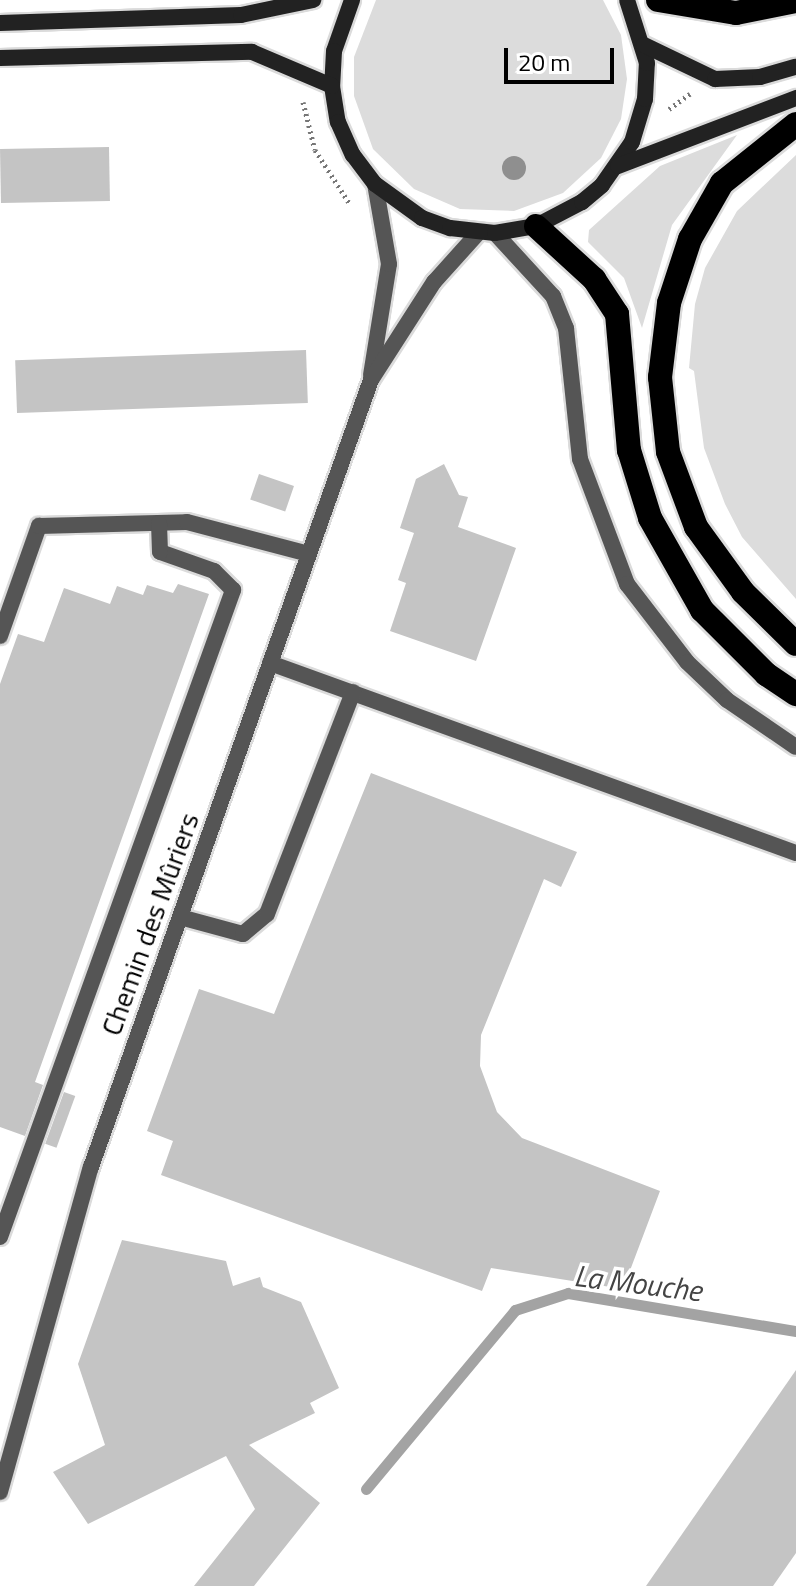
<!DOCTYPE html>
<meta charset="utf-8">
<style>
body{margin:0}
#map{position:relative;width:796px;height:1586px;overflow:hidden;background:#fff;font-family:"Titillium Web",sans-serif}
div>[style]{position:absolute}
.green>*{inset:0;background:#dcdcdc}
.stream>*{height:11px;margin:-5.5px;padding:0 5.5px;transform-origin:5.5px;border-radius:5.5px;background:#a3a3a3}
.building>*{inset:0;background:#c4c4c4;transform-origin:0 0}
.path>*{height:5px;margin-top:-2.5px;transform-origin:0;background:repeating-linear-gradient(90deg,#777 0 2px,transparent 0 6px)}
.roads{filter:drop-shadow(2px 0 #dbdbdb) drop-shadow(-2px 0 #dbdbdb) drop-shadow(0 2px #dbdbdb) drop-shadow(0 -2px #dbdbdb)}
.service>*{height:16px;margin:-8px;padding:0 8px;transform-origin:8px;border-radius:8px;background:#555}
.tertiary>*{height:16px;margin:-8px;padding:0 8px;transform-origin:8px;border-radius:8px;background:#555}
.secondary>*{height:16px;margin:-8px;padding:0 8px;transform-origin:8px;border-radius:8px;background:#222}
.motorway>*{height:24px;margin:-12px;padding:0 12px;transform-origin:12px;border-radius:12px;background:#000}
.trees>*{width:24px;height:24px;margin:-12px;border-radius:50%;background:#8f8f8f}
span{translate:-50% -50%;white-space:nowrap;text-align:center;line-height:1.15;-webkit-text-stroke:7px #fff;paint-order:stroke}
.street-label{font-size:28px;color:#000}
.water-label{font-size:30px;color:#444;font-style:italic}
.scale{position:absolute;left:504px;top:48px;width:110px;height:36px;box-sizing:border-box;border:4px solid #000;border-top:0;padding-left:10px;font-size:24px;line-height:28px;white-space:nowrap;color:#000;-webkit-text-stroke:6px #fff;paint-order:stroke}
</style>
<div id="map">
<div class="green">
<i style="clip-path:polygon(376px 0,603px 0,621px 35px,627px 79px,621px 119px,601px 158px,563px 193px,514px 211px,460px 209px,414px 189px,373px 149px,354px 96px,354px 57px)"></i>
<i style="clip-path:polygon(737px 135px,672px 225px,642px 328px,624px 278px,588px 242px,589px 230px,660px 166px)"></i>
<i style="clip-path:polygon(796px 155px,796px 599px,742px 537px,725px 504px,704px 448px,694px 371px,689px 368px,695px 304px,705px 268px,737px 211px)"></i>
</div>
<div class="stream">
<i style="left:366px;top:1489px;width:233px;rotate:-50.2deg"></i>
<i style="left:515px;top:1310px;width:56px;rotate:-17.8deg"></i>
<i style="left:568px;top:1293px;width:231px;rotate:9.5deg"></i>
</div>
<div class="building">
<i style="left:109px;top:147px;width:54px;height:109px;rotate:89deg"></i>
<i style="left:306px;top:350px;width:53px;height:291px;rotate:88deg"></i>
<i style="clip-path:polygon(444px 464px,459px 495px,468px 497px,458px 527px,516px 548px,476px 661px,390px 631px,406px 583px,398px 580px,414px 533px,400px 528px,416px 479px)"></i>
<i style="left:259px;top:474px;width:37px;height:27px;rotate:19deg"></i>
<i style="clip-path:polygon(178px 584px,209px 594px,35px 1082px,43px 1085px,25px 1136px,0 1127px,0 684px,18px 634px,44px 642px,64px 588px,110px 604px,117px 586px,143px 595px,147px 585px,173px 593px)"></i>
<i style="clip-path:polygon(371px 773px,577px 852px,561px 887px,544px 879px,481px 1035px,480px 1066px,497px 1112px,522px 1138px,660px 1191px,623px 1289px,491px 1268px,482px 1291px,161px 1175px,173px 1141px,147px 1131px,199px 989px,274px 1014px)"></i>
<i style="left:64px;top:1092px;width:12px;height:55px;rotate:20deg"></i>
<i style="clip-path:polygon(122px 1240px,226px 1261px,233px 1286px,260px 1277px,263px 1287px,301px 1302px,339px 1388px,310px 1403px,315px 1413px,249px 1445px,320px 1503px,254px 1586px,194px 1586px,255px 1509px,226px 1456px,88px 1524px,53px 1472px,105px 1445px,78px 1364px)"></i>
<i style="clip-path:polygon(796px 1370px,796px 1553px,773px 1586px,646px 1586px)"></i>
</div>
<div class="path">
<i style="left:303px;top:102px;width:49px;rotate:76deg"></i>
<i style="left:315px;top:150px;width:64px;rotate:57.1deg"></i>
<i style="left:669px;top:109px;width:26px;rotate:-36deg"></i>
</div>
<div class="roads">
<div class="service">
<i style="left:495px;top:233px;width:86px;rotate:47.4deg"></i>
<i style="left:553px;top:296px;width:35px;rotate:68deg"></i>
<i style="left:566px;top:328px;width:132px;rotate:83.9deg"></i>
<i style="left:580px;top:459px;width:134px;rotate:69.4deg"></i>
<i style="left:627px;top:584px;width:98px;rotate:52.4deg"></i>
<i style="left:687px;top:662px;width:55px;rotate:43.5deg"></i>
<i style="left:727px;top:700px;width:83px;rotate:34.3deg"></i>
<i style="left:0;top:636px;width:117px;rotate:-70.5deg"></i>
<i style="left:39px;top:526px;width:148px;rotate:-1.5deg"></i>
<i style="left:187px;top:522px;width:126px;rotate:14.7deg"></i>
<i style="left:270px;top:663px;width:559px;rotate:19.86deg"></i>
<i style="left:180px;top:917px;width:65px;rotate:15.1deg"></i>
<i style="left:243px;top:934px;width:31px;rotate:-40deg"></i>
<i style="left:267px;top:914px;width:238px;rotate:-68.8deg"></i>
<i style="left:0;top:1237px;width:688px;rotate:-70.19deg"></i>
<i style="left:233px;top:590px;width:27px;rotate:-135deg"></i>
<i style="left:214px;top:571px;width:57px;rotate:-160.6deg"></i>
<i style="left:160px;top:552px;width:29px;rotate:-92deg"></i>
</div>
<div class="tertiary">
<i style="left:371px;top:375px;width:112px;rotate:-80.8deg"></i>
<i style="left:389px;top:264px;width:81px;rotate:-99.9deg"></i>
<i style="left:0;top:1492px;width:337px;rotate:-74.4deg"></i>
<i style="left:91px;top:1167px;width:835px;rotate:-70.42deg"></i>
<i style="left:371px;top:380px;width:117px;rotate:-57.3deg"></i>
<i style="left:434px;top:282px;width:67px;rotate:-48deg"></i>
</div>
<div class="secondary">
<i style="left:352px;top:0;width:54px;rotate:109.4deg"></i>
<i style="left:334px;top:51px;width:35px;rotate:93deg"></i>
<i style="left:332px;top:86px;width:36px;rotate:81deg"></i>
<i style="left:338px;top:122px;width:36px;rotate:66deg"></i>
<i style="left:353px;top:155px;width:36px;rotate:53deg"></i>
<i style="left:375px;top:184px;width:58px;rotate:35.9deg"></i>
<i style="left:422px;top:218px;width:30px;rotate:20deg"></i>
<i style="left:450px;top:228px;width:45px;rotate:6.3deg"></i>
<i style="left:495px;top:233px;width:42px;rotate:-9.7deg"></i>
<i style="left:536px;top:226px;width:52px;rotate:-27.6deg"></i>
<i style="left:582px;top:202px;width:26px;rotate:-40deg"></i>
<i style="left:602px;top:185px;width:52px;rotate:-55.1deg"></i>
<i style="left:632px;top:142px;width:45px;rotate:-73.2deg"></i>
<i style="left:645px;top:99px;width:36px;rotate:-87deg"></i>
<i style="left:647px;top:63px;width:66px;rotate:-107.6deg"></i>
<i style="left:0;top:23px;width:241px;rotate:-1.9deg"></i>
<i style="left:241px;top:15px;width:74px;rotate:-11.8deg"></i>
<i style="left:644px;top:45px;width:79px;rotate:25.6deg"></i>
<i style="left:715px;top:79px;width:45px;rotate:-2.5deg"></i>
<i style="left:760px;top:77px;width:37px;rotate:-16deg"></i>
<i style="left:0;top:58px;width:252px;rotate:-1.4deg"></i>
<i style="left:252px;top:52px;width:87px;rotate:23deg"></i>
<i style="left:618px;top:166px;width:191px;rotate:-20.9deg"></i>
</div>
<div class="motorway">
<i style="left:658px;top:0;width:79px;rotate:9.5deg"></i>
<i style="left:736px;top:13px;width:61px;rotate:-11.3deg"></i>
<i style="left:796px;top:124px;width:95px;rotate:141.4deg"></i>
<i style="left:722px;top:183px;width:64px;rotate:119.7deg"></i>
<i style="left:690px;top:239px;width:67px;rotate:108.2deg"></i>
<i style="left:669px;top:303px;width:75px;rotate:96.9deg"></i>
<i style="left:660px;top:377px;width:75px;rotate:83.9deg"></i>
<i style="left:668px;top:452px;width:80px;rotate:69.5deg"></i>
<i style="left:696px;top:527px;width:80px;rotate:54.1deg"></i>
<i style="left:743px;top:592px;width:74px;rotate:44.5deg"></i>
<i style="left:536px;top:226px;width:79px;rotate:42.4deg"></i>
<i style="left:594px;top:279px;width:42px;rotate:56.7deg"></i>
<i style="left:617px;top:314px;width:137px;rotate:85deg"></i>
<i style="left:629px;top:450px;width:71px;rotate:72.8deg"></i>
<i style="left:650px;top:518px;width:106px;rotate:60.5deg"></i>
<i style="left:702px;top:610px;width:91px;rotate:45deg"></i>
<i style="left:766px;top:674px;width:36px;rotate:34deg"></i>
</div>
</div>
<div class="trees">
<i style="left:514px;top:168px"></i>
</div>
<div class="street-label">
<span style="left:150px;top:924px;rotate:-70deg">Chemin des Mûriers</span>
</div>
<div class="water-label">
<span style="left:638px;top:1283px;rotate:7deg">La Mouche</span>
</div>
<div class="scale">20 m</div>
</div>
